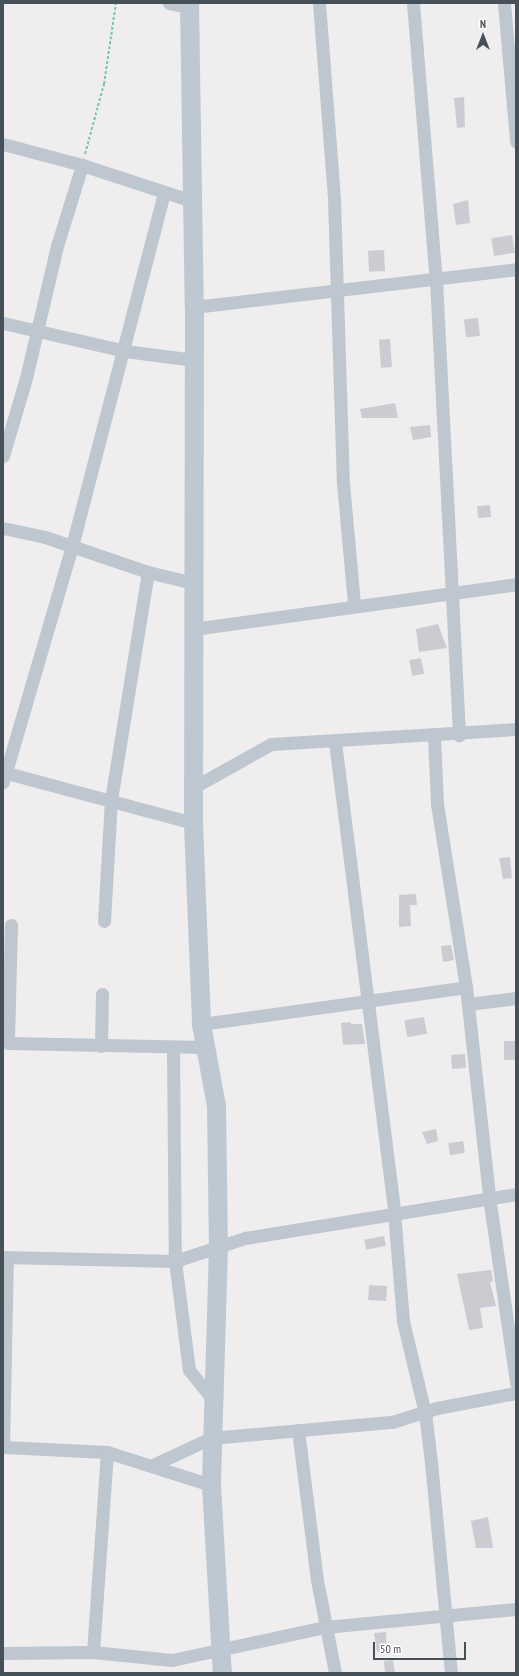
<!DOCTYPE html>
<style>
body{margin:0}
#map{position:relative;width:519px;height:1676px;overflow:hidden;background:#efeded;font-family:"PT Sans Narrow",sans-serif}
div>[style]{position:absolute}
.building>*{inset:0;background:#caccd2;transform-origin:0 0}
.path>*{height:2px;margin-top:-1px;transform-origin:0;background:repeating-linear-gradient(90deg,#75c99f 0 3px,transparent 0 5px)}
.street>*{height:13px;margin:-6.5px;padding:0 6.5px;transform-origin:6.5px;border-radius:6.5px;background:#bec7cf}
.secondary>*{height:19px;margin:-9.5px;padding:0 9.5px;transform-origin:9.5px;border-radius:9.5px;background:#bec8d3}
span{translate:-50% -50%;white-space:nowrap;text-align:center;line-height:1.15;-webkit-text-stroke:3px #fff;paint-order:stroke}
.frame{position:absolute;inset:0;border:4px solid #465059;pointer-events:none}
.north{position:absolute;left:463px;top:16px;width:40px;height:40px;-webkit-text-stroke:3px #fff;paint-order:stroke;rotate:0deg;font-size:11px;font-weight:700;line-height:16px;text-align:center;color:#465059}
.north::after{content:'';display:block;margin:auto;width:14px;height:18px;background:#465059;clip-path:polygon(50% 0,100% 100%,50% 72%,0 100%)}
.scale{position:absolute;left:373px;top:1642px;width:93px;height:18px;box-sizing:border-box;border:2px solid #465059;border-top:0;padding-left:5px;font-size:12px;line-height:14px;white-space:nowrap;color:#465059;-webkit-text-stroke:3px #fff;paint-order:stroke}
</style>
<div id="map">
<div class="building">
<i style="clip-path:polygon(464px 97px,465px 127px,457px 128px,454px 98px)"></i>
<i style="clip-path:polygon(468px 200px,470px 223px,456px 225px,453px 204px)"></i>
<i style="left:512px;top:235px;width:18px;height:21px;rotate:81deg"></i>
<i style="left:384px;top:250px;width:21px;height:16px;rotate:87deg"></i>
<i style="left:478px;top:318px;width:18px;height:14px;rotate:84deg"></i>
<i style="left:390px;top:339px;width:28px;height:11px;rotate:86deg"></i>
<i style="clip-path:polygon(395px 403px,398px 418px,362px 418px,360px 409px)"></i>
<i style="clip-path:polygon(430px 425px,431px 437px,413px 440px,410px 427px)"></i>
<i style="left:490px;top:505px;width:12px;height:13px;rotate:85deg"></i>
<i style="clip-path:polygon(438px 624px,447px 648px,419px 652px,416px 629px)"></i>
<i style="left:421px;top:658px;width:16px;height:12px;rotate:79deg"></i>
<i style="clip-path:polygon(510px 857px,512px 878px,503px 879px,499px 858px)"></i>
<i style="clip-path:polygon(416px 894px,417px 905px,410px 905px,411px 926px,399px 927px,399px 895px)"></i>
<i style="clip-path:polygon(451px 945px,454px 960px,443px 962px,441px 946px)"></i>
<i style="left:424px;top:1017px;width:17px;height:20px;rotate:80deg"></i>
<i style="clip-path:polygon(351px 1022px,351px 1024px,362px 1024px,365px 1044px,343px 1045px,341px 1023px)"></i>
<i style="left:504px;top:1041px;width:12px;height:19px"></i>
<i style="left:465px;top:1054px;width:14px;height:14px;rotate:86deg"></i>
<i style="clip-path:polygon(436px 1129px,438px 1141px,427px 1144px,422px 1132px)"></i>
<i style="left:463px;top:1141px;width:12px;height:15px;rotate:81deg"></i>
<i style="left:384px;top:1236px;width:10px;height:20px;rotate:79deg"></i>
<i style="clip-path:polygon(491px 1270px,493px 1281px,490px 1282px,496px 1306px,480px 1308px,483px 1328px,469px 1330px,457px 1274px)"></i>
<i style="left:369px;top:1285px;width:18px;height:15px;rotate:3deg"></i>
<i style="clip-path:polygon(488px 1517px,493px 1548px,476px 1548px,471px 1521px)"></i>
<i style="clip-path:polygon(386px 1632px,387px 1653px,377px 1652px,374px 1633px)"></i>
<i style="clip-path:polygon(393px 1660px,395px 1673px,385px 1673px,384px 1661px)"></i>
</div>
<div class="path">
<i style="left:85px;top:154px;width:73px;rotate:-74.8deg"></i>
<i style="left:104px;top:84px;width:82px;rotate:-81.6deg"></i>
</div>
<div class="street">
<i style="left:169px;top:3px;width:20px;rotate:11deg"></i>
<i style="left:319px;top:3px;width:197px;rotate:85.6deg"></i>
<i style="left:334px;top:199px;width:284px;rotate:88.2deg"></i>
<i style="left:343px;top:483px;width:121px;rotate:84.8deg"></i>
<i style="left:413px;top:3px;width:278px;rotate:85.3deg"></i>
<i style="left:436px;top:280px;width:456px;rotate:87.1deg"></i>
<i style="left:504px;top:3px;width:139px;rotate:85deg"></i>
<i style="left:3px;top:144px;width:82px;rotate:14.9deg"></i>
<i style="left:82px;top:165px;width:116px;rotate:18.1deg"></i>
<i style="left:194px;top:307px;width:324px;rotate:-6.7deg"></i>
<i style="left:3px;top:323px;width:125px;rotate:12.9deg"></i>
<i style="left:125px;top:351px;width:70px;rotate:7.4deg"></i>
<i style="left:3px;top:456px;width:81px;rotate:-73.6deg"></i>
<i style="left:26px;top:378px;width:136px;rotate:-76.8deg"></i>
<i style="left:57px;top:246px;width:85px;rotate:-72.8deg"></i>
<i style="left:3px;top:528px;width:43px;rotate:12.1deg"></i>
<i style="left:45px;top:537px;width:109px;rotate:18.8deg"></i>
<i style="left:148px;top:572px;width:46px;rotate:13.7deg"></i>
<i style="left:193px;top:629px;width:326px;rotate:-7.9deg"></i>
<i style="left:434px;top:737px;width:67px;rotate:87.4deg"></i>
<i style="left:437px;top:804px;width:185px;rotate:81deg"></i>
<i style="left:466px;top:987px;width:211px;rotate:83.7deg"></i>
<i style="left:489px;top:1197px;width:188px;rotate:81.7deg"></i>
<i style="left:335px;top:742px;width:474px;rotate:82.8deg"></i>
<i style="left:394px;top:1212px;width:109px;rotate:85.3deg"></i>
<i style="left:403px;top:1321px;width:95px;rotate:76.6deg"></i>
<i style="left:425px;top:1413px;width:49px;rotate:83deg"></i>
<i style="left:431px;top:1462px;width:212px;rotate:84.6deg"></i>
<i style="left:3px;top:772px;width:197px;rotate:15deg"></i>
<i style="left:3px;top:782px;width:246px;rotate:-73.7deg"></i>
<i style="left:72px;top:546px;width:365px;rotate:-75.4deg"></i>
<i style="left:194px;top:787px;width:88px;rotate:-29.2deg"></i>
<i style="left:271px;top:744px;width:245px;rotate:-3.5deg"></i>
<i style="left:104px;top:921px;width:121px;rotate:-86.7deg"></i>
<i style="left:111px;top:800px;width:231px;rotate:-80.8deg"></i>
<i style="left:11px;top:925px;width:118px;rotate:91.5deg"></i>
<i style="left:8px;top:1043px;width:195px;rotate:1.2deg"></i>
<i style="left:468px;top:1004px;width:48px;rotate:-7.1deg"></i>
<i style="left:201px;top:1024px;width:268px;rotate:-7.9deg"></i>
<i style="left:101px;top:1046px;width:52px;rotate:-88.9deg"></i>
<i style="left:173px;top:1048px;width:213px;rotate:89.5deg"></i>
<i style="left:175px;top:1261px;width:110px;rotate:82.7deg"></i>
<i style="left:189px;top:1370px;width:38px;rotate:51deg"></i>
<i style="left:3px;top:1257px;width:172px;rotate:1.3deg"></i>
<i style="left:175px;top:1261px;width:74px;rotate:-18.2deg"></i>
<i style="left:245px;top:1238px;width:275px;rotate:-9.2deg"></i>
<i style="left:298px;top:1430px;width:151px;rotate:82.8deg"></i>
<i style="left:317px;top:1580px;width:95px;rotate:79deg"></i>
<i style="left:3px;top:1447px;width:104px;rotate:2.8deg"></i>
<i style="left:107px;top:1452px;width:109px;rotate:17.6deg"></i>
<i style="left:3px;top:1447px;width:190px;rotate:-88.8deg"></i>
<i style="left:107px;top:1452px;width:200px;rotate:94deg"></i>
<i style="left:93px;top:1652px;width:79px;rotate:5.8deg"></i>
<i style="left:172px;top:1660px;width:157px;rotate:-12.2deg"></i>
<i style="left:325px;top:1627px;width:192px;rotate:-5.4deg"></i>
<i style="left:153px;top:1465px;width:64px;rotate:-25deg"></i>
<i style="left:211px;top:1438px;width:182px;rotate:-5.1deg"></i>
<i style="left:392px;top:1422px;width:47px;rotate:-17.3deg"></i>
<i style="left:437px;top:1408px;width:80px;rotate:-10.8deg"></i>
<i style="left:3px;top:1653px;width:90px;rotate:-0.6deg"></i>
</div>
<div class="secondary">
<i style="left:189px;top:3px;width:304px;rotate:89.1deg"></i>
<i style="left:194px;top:307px;width:516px;rotate:90.11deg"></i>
<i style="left:193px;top:823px;width:201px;rotate:87.7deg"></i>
<i style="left:201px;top:1024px;width:83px;rotate:79.6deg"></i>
<i style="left:216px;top:1106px;width:140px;rotate:89.2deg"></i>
<i style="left:218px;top:1246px;width:239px;rotate:91.7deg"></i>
<i style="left:211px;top:1485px;width:188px;rotate:86.7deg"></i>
</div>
<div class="frame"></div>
<div class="north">N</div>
<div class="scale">50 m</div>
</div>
